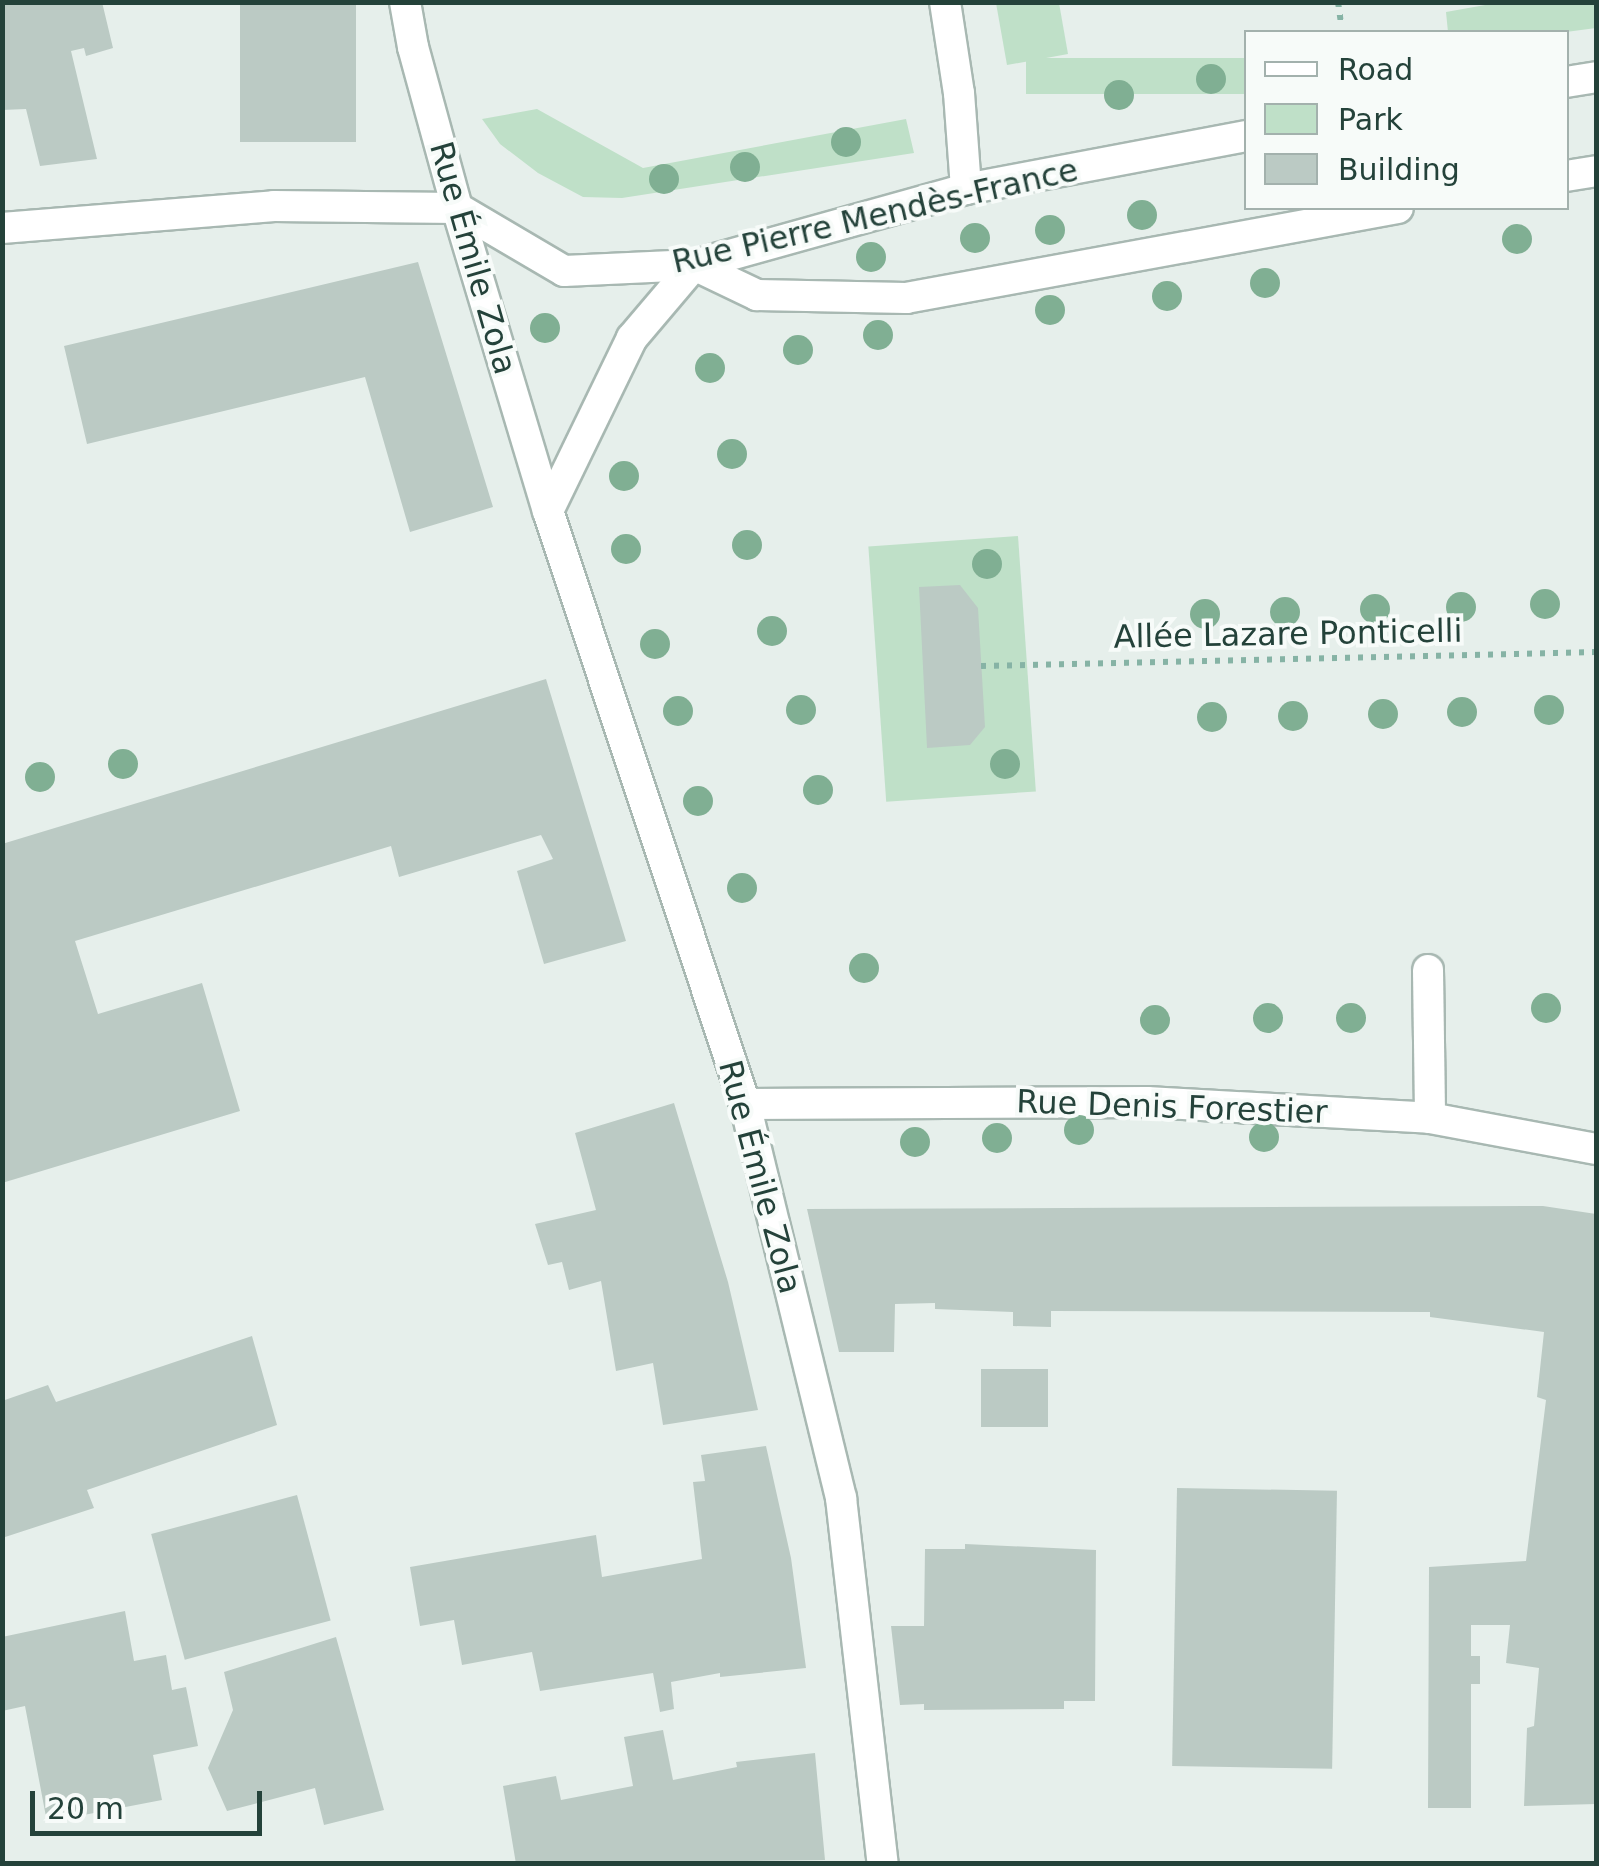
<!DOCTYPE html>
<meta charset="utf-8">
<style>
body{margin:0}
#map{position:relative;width:1599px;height:1866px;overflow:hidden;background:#e6efeb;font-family:"DejaVu Sans",sans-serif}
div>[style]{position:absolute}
.green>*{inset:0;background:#bfe0c8;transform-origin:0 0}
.building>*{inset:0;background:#bbcac4;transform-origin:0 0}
.path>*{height:6px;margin-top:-3px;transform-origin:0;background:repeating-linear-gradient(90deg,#86b3a5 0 5px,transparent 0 13px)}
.roads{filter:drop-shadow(2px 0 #a8b8b2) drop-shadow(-2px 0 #a8b8b2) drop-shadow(0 2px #a8b8b2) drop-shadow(0 -2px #a8b8b2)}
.lane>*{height:30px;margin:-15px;padding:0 15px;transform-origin:15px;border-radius:15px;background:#fff}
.street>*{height:30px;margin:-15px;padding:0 15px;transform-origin:15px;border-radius:15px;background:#fff}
.secondary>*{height:30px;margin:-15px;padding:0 15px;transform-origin:15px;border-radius:15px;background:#fff}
.trees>*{width:30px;height:30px;margin:-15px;border-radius:50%;background:#80af93}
span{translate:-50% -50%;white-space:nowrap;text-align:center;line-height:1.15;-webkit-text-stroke:8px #f7fbf9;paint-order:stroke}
.street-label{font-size:32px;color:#24423a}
.frame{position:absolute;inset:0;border:5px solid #24423a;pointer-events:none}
.legend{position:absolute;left:1244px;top:30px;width:325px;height:180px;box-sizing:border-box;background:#f7fbf9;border:2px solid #a3b1ad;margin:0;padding:12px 18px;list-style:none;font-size:30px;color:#24423a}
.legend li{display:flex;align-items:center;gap:20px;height:50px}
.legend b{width:50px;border:2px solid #a3b1ad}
.scale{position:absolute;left:30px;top:1791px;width:232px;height:45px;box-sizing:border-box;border:5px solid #24423a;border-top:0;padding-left:12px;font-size:30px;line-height:35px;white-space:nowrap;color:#24423a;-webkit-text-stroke:8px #f7fbf9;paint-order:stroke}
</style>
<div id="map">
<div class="green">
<i style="clip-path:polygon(1502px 2px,1596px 3px,1596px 28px,1566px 32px,1448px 32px,1446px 12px)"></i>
<i style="clip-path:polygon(996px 3px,1059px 3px,1068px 54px,1007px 65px)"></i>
<i style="left:1246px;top:58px;width:36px;height:220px;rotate:90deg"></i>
<i style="clip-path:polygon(537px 109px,643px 168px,906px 119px,914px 153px,622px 198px,583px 197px,538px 173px,500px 144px,482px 119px)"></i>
<i style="left:1018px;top:536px;width:256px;height:150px;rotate:86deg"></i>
</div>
<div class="building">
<i style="clip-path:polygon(2px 2px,102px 2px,113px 48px,86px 56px,84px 48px,71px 51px,97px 159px,40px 166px,26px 109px,2px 110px)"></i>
<i style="left:240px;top:2px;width:116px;height:140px"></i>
<i style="clip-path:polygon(418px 262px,493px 507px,410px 532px,365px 377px,87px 444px,64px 346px)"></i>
<i style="clip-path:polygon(960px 585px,978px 608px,985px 727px,970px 745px,927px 748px,919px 587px)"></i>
<i style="clip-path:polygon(546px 679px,626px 941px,544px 964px,517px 871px,553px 859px,541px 835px,399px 877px,391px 846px,75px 941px,98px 1014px,202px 983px,240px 1111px,2px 1183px,2px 844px)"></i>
<i style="clip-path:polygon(674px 1103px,728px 1282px,758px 1410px,663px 1425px,653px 1363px,616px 1371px,601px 1281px,569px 1290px,562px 1262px,548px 1265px,535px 1224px,596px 1210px,575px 1133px)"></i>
<i style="clip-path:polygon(1543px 1206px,1596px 1214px,1596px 1804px,1524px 1806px,1527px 1728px,1534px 1726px,1539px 1668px,1506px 1663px,1510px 1625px,1471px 1625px,1471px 1656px,1480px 1656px,1480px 1684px,1471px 1684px,1471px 1808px,1428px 1808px,1429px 1567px,1526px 1561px,1546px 1400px,1537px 1397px,1544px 1332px,1430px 1317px,1430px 1312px,1051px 1311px,1051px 1327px,1013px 1326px,1013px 1312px,935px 1309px,935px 1303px,895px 1304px,894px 1352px,839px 1352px,807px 1209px)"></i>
<i style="clip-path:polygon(252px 1336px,277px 1425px,87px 1490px,94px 1508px,2px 1538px,2px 1401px,48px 1385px,56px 1402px)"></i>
<i style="left:981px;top:1369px;width:67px;height:58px"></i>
<i style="clip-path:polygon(766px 1446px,791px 1558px,806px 1668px,720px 1677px,720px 1673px,671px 1682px,674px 1709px,660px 1712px,653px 1673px,540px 1691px,532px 1652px,462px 1665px,454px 1620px,420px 1626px,410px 1567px,596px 1535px,602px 1577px,702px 1559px,693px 1482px,705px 1481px,701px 1455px)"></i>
<i style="left:1177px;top:1488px;width:160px;height:278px;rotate:1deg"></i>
<i style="left:297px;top:1495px;width:130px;height:151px;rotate:75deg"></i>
<i style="clip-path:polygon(965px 1544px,1096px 1550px,1095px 1701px,1064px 1701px,1064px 1709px,924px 1710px,924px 1704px,900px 1705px,891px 1626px,924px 1626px,925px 1549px,965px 1549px)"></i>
<i style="clip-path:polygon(125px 1611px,134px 1661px,166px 1655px,172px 1690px,186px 1687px,198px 1746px,153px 1755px,162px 1800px,47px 1822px,25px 1706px,2px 1711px,2px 1637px)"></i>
<i style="clip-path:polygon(336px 1637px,384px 1810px,324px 1825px,315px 1788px,227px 1811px,208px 1768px,233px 1710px,224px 1672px)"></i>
<i style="clip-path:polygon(663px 1730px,673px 1780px,737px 1767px,736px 1762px,815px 1753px,825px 1860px,516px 1864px,503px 1786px,556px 1776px,561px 1800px,633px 1786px,624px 1737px)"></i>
</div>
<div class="path">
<i style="left:1338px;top:2px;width:21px;rotate:82deg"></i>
<i style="left:981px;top:666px;width:615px;rotate:-1.3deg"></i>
</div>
<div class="roads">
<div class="lane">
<i style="left:945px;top:2px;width:92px;rotate:81.3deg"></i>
<i style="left:959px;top:93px;width:96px;rotate:85.8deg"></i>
<i style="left:1566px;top:176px;width:30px;rotate:-9deg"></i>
<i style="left:694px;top:265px;width:70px;rotate:25.5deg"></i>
<i style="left:757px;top:295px;width:149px;rotate:1.2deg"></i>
<i style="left:906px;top:298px;width:500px;rotate:-10.37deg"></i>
<i style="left:1428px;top:970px;width:148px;rotate:89.2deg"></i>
</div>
<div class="street">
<i style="left:2px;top:228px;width:273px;rotate:-4.6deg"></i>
<i style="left:274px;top:206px;width:183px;rotate:0.6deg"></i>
<i style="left:457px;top:208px;width:316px;rotate:73.3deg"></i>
<i style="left:548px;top:511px;width:625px;rotate:71.62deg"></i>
<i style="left:745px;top:1104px;width:406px;rotate:76.3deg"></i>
<i style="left:841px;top:1498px;width:368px;rotate:83.5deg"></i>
<i style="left:548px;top:511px;width:192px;rotate:-64.1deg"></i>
<i style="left:632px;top:338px;width:96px;rotate:-49.7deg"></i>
<i style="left:745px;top:1104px;width:402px;rotate:-0.3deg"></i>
<i style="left:1147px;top:1102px;width:283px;rotate:3.2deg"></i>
<i style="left:1430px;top:1118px;width:169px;rotate:10.6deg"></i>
</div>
<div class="secondary">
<i style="left:405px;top:2px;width:46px;rotate:79.9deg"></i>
<i style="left:413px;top:47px;width:167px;rotate:74.7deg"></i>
<i style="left:457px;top:208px;width:124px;rotate:30.5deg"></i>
<i style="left:564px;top:271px;width:130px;rotate:-2.6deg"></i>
<i style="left:694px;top:265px;width:282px;rotate:-15.6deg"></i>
<i style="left:966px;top:189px;width:285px;rotate:-10.7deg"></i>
<i style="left:1566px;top:82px;width:30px;rotate:-9deg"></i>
</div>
</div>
<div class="trees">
<i style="left:1211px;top:79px"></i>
<i style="left:1119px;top:95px"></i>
<i style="left:846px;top:142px"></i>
<i style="left:745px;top:167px"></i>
<i style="left:664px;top:179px"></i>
<i style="left:1142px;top:215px"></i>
<i style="left:1050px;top:230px"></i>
<i style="left:975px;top:238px"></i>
<i style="left:1517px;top:239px"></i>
<i style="left:871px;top:257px"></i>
<i style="left:1265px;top:283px"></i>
<i style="left:1167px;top:296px"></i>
<i style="left:1050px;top:310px"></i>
<i style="left:545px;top:328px"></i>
<i style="left:878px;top:335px"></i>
<i style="left:798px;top:350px"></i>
<i style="left:710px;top:368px"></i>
<i style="left:732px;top:454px"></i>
<i style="left:624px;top:476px"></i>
<i style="left:747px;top:545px"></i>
<i style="left:626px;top:549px"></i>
<i style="left:987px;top:564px"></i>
<i style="left:1545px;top:604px"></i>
<i style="left:1461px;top:607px"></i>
<i style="left:1375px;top:609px"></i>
<i style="left:1285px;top:612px"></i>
<i style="left:1205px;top:614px"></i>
<i style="left:772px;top:631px"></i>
<i style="left:655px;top:644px"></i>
<i style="left:801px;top:710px"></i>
<i style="left:1549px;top:710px"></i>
<i style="left:678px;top:711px"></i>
<i style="left:1462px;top:712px"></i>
<i style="left:1383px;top:714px"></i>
<i style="left:1293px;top:716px"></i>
<i style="left:1212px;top:717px"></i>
<i style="left:123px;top:764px"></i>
<i style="left:1005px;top:764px"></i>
<i style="left:40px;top:777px"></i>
<i style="left:818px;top:790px"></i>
<i style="left:698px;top:801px"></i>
<i style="left:742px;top:888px"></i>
<i style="left:864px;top:968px"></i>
<i style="left:1546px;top:1008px"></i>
<i style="left:1268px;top:1018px"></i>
<i style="left:1351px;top:1018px"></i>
<i style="left:1155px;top:1020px"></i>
<i style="left:1079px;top:1130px"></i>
<i style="left:1264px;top:1137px"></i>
<i style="left:997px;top:1138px"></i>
<i style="left:915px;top:1142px"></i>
</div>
<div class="street-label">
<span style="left:875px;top:216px;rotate:-13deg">Rue Pierre Mendès-France</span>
<span style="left:473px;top:258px;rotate:74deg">Rue Émile Zola</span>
<span style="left:1288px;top:634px;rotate:-1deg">Allée Lazare Ponticelli</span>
<span style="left:1172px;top:1107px;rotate:2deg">Rue Denis Forestier</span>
<span style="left:760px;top:1177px;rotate:75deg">Rue Émile Zola</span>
</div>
<div class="frame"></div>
<ul class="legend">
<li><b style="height:12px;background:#fff"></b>Road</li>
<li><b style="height:28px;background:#bfe0c8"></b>Park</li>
<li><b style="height:28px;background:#bbcac4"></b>Building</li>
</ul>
<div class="scale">20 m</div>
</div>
